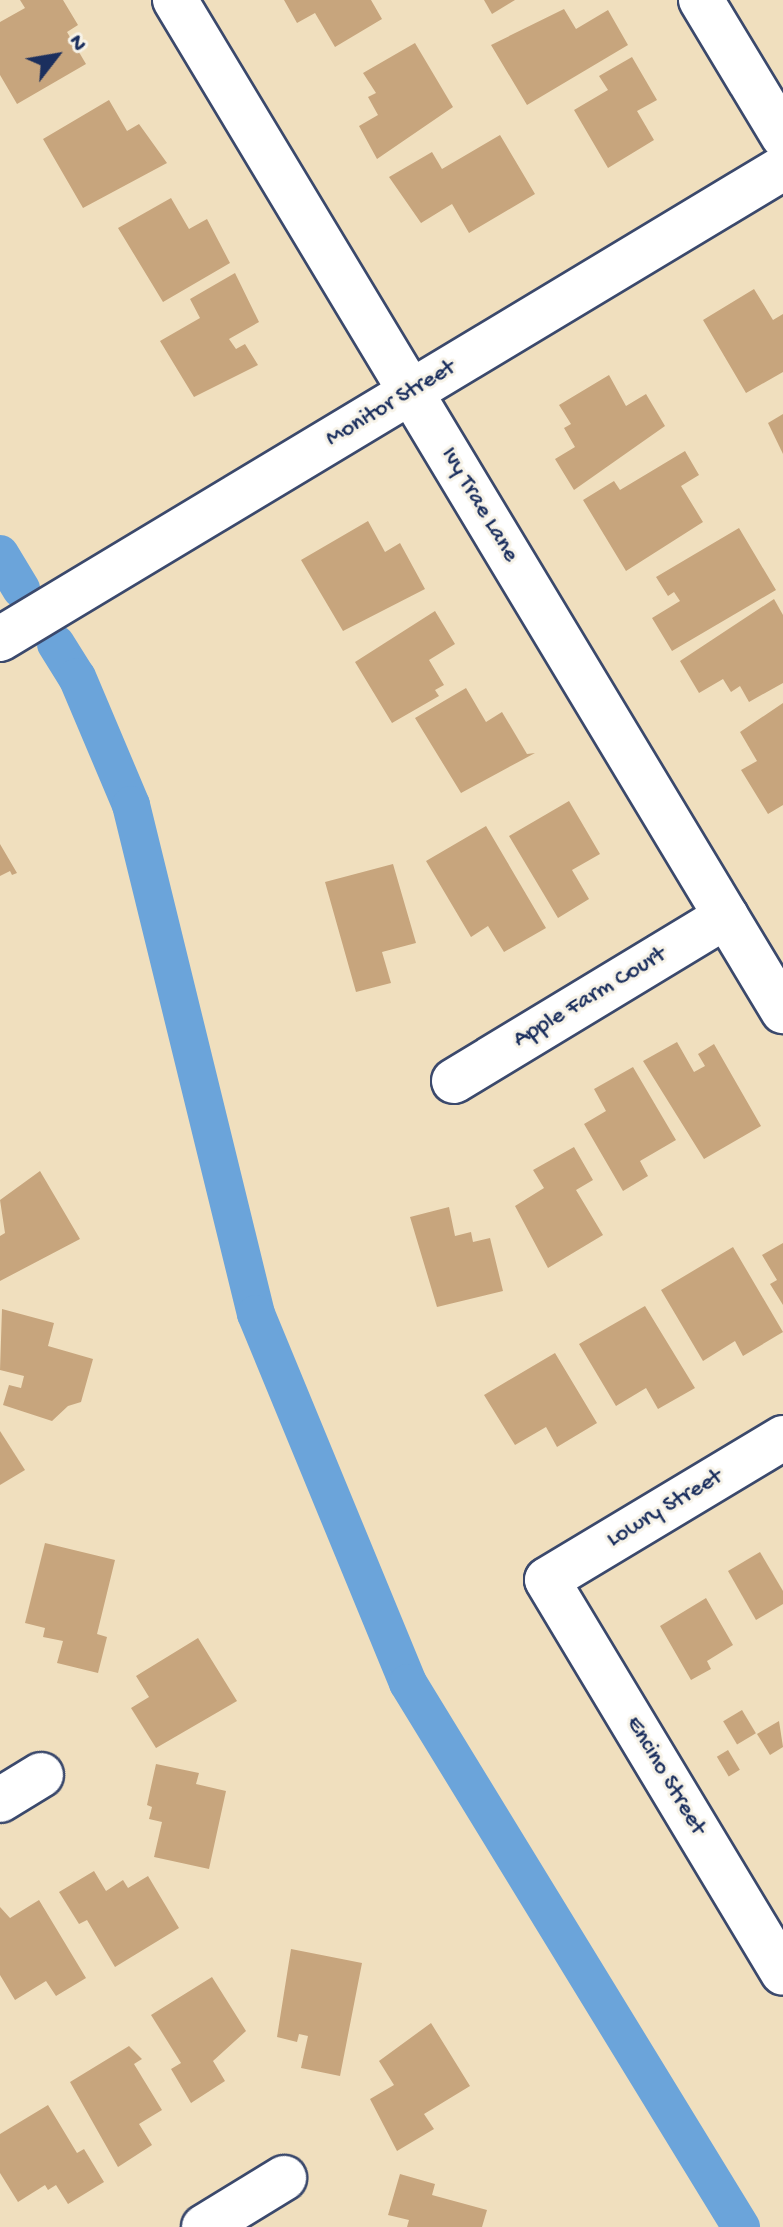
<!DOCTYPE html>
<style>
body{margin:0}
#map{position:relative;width:783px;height:2227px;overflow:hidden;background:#f0dfbe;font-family:"Gochi Hand",sans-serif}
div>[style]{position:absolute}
.canal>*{height:38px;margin:-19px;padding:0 19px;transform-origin:19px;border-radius:19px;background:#6ba4da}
.building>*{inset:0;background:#c7a57d;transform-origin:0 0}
.roads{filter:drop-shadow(2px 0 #3b496c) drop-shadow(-2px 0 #3b496c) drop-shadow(0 2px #3b496c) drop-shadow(0 -2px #3b496c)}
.minor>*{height:44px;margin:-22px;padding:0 22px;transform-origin:22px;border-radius:22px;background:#fff}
span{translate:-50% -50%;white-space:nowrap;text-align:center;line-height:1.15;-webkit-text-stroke:6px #f7f3e8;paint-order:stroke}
.street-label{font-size:24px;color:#1b2f5e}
.north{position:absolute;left:16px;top:16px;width:80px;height:80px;-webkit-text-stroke:6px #f7f3e8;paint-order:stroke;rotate:59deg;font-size:22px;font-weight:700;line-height:32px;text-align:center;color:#1b2f5e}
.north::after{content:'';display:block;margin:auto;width:28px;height:36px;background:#1b2f5e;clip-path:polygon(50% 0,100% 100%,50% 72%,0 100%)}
</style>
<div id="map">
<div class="canal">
<i style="left:0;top:554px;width:41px;rotate:59deg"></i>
<i style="left:56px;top:644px;width:39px;rotate:58deg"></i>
<i style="left:77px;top:677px;width:139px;rotate:67.1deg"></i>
<i style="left:131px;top:805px;width:524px;rotate:76.2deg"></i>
<i style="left:256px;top:1314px;width:399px;rotate:67.6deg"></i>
<i style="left:408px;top:1683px;width:638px;rotate:58.53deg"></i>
</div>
<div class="building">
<i style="clip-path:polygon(20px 0,63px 0,78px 25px,67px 32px,86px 64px,17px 104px,0 75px,0 22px,25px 8px)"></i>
<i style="clip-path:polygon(284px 0,371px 0,382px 19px,335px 47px,315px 13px,297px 23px)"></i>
<i style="clip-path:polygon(484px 0,515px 0,492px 14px)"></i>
<i style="clip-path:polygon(564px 9px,576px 29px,608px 10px,628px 45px,527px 105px,491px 45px)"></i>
<i style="clip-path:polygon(415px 43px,453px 107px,377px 159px,359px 126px,378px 115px,368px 97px,376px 93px,363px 73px)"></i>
<i style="clip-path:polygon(632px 57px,657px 100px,637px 111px,654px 140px,608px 168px,574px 110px,608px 90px,599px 76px)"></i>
<i style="clip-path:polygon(109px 100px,127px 131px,139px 124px,167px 163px,83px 208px,43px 139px)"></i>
<i style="clip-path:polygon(500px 135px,535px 194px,469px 233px,452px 204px,421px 223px,389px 177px,432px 152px,442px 169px)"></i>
<i style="clip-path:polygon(171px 198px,189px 229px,207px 219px,230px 263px,163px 302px,118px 228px)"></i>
<i style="clip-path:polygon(235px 273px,259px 322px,229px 339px,236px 349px,245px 344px,258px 365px,194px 397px,160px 341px,200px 318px,190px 299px)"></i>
<i style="clip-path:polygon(754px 289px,773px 320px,783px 314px,783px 372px,746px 393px,703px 320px)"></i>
<i style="clip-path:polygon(609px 375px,626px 406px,646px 394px,665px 426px,574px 490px,555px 459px,575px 447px,564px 428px,571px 424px,559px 405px)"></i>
<i style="clip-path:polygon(783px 414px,783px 454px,768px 423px)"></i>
<i style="clip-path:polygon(685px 451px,699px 475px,681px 486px,703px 522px,626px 571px,583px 500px,614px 481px,620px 490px)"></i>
<i style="clip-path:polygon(368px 521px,385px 552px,400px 543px,425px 589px,343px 631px,301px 560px)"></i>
<i style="clip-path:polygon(739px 528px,776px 590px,672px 651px,652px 618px,680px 601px,674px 592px,668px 596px,656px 577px)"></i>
<i style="clip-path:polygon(774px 599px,783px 615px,783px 683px,749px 702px,740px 686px,731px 692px,723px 679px,699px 693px,680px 661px)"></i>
<i style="clip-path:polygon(435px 611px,455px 644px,429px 660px,444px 685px,435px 690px,439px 696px,392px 723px,355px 662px)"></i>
<i style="clip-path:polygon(466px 688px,486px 722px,502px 712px,527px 754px,535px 753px,461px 793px,415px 718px)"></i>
<i style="clip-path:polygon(783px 703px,783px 805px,768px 814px,741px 770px,757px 761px,740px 732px)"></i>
<i style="clip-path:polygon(569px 801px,600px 854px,572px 870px,589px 899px,558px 918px,509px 836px)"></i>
<i style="clip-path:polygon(486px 826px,546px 928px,504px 952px,488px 926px,471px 937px,426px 861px)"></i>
<i style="clip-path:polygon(0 844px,17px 873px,12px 875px,10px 871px,0 876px)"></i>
<i style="clip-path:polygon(393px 864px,416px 943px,382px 952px,391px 983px,356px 992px,325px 882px)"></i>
<i style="clip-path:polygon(677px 1042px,694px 1072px,705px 1066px,698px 1054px,714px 1044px,761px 1126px,704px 1159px,643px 1061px)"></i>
<i style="clip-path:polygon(633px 1067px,676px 1140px,640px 1161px,648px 1176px,623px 1191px,584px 1124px,606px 1111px,594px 1089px)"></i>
<i style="clip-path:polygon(574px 1147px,593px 1180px,576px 1190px,603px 1235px,548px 1268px,515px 1206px,544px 1188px,533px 1170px)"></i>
<i style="clip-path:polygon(40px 1171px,80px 1239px,0 1281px,0 1236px,5px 1233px,0 1200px)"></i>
<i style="clip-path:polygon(449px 1207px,455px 1236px,471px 1232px,473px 1242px,490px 1238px,503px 1291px,437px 1307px,410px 1217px)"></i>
<i style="clip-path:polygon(783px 1243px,783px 1305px,770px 1284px,777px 1280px,762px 1255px)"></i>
<i style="clip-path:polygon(733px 1247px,783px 1332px,743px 1356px,735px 1341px,703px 1361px,661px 1290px)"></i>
<i style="clip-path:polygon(645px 1306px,695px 1388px,658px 1409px,646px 1388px,616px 1406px,579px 1344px)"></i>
<i style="clip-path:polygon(2px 1309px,54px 1323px,48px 1346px,93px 1359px,81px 1402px,68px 1406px,52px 1421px,3px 1405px,9px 1385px,21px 1388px,24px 1376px,0 1370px)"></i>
<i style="clip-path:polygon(555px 1353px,597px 1423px,557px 1447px,546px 1427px,515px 1445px,484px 1395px)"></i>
<i style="clip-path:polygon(0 1431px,25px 1470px,0 1485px)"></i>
<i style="clip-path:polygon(45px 1543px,115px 1560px,97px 1634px,107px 1637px,98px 1673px,57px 1663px,63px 1641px,43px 1637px,45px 1628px,25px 1623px)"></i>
<i style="clip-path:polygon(760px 1552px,783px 1591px,783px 1604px,756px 1620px,728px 1571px)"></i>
<i style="clip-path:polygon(706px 1598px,733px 1645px,707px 1661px,711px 1669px,691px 1680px,660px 1626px)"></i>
<i style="clip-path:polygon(198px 1638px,237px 1701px,156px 1748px,131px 1708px,149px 1697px,136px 1676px)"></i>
<i style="left:742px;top:1710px;width:27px;height:22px;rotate:59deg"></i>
<i style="clip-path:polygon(779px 1721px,783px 1747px,770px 1755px,757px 1734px)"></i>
<i style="left:728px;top:1750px;width:23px;height:13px;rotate:59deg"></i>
<i style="clip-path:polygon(156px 1764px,199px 1773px,196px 1784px,226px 1791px,209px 1869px,154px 1857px,162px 1822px,149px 1819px,152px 1807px,147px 1805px)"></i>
<i style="clip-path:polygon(94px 1871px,106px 1891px,123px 1880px,128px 1888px,148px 1876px,179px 1928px,115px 1967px,87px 1920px,79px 1924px,59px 1892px)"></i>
<i style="clip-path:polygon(39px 1900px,86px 1978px,56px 1996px,46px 1981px,15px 2000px,0 1975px,0 1907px,10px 1918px)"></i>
<i style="clip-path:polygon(291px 1949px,362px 1963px,340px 2076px,301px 2068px,308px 2036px,299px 2034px,297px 2042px,277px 2037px)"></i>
<i style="clip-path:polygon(212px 1977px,246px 2031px,213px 2061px,225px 2081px,191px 2103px,171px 2069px,181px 2063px,151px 2015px)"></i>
<i style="clip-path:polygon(431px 2023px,470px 2086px,424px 2114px,434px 2129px,397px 2151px,370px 2099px,394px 2085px,379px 2061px)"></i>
<i style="clip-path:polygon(129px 2046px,142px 2059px,134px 2064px,162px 2110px,139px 2124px,152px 2145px,118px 2167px,70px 2082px)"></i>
<i style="clip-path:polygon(48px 2105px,77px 2153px,84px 2149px,104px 2182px,68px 2204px,56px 2185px,48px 2190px,45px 2185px,18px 2202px,0 2173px,0 2134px)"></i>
<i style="clip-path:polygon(400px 2174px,435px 2184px,432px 2195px,487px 2210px,482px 2227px,407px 2227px,409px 2220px,388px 2215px)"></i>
</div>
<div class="roads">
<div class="minor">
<i style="left:175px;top:0;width:1180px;rotate:58.98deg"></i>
<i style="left:701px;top:0;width:159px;rotate:58.9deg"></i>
<i style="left:0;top:639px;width:914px;rotate:-31.03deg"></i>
<i style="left:454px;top:1081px;width:318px;rotate:-31.2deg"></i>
<i style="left:783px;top:1438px;width:275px;rotate:149deg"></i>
<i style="left:547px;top:1580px;width:458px;rotate:59deg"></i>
<i style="left:0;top:1800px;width:48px;rotate:-31.4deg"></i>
<i style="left:204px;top:2227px;width:94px;rotate:-31.5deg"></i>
</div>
</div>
<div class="street-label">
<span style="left:391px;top:404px;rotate:-31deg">Monitor Street</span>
<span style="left:479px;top:505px;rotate:59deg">Ivy Trae Lane</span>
<span style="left:590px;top:998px;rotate:-31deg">Apple Farm Court</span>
<span style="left:665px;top:1509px;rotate:-31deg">Lowry Street</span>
<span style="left:665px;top:1776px;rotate:59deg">Encino Street</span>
</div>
<div class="north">N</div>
</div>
